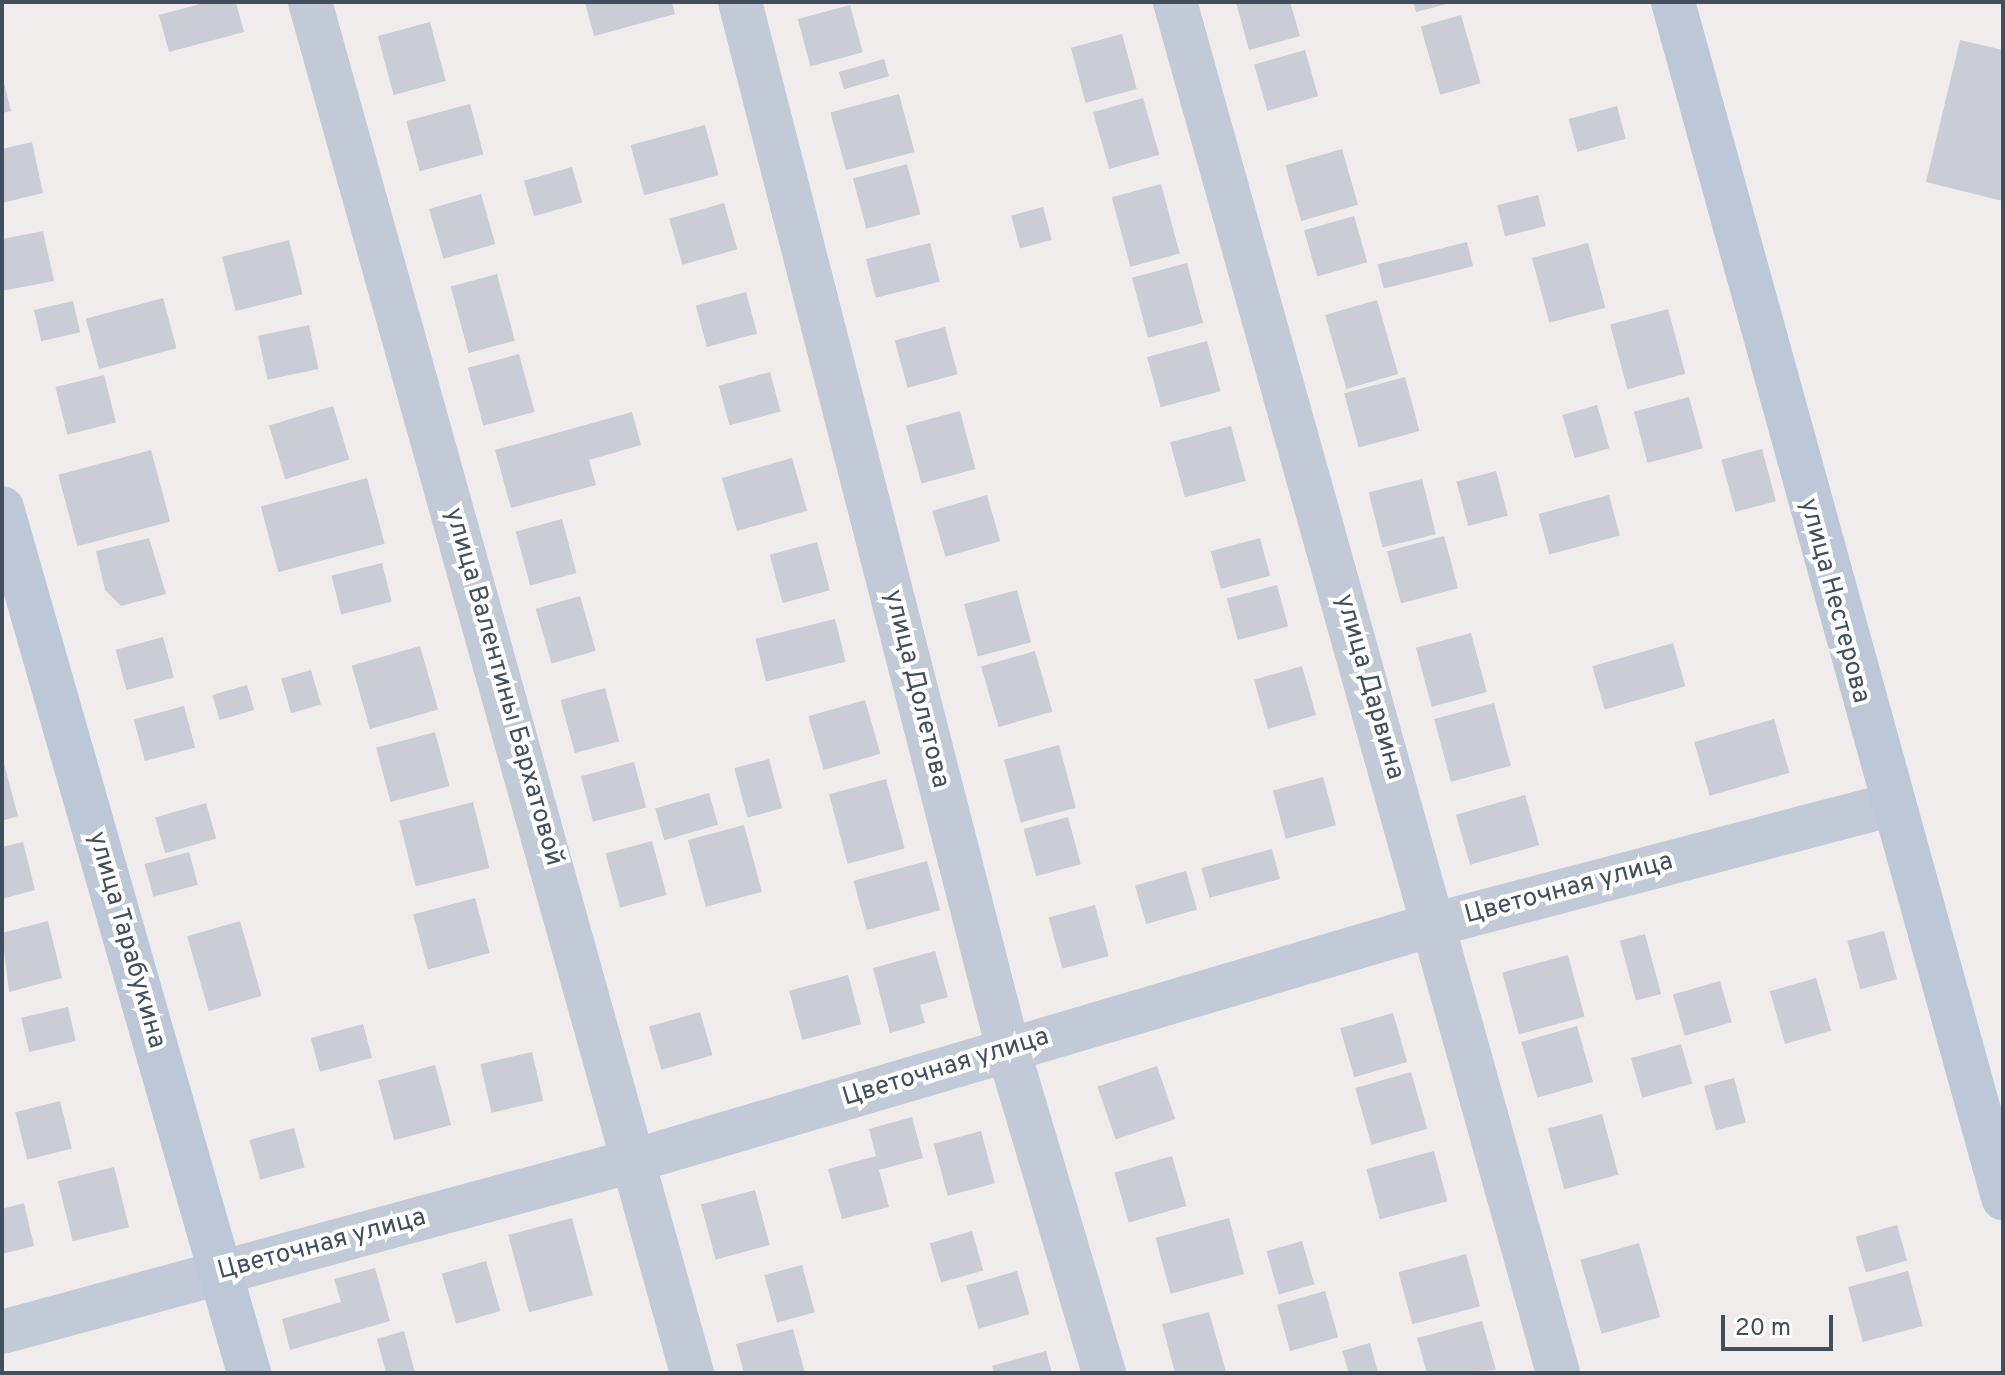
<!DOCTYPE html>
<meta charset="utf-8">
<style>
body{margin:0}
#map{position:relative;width:2005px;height:1375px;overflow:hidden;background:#f0ecec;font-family:Overpass,sans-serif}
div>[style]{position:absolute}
.building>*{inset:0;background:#cacdd5;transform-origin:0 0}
.street>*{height:44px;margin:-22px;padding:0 22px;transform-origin:22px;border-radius:22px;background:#c1cad6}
.secondary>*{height:44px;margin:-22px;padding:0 22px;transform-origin:22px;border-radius:22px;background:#bcc7d8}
span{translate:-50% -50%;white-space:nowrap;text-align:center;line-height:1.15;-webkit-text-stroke:8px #fff;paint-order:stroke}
.street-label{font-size:26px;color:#434e5c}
.frame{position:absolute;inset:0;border:4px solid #434e5c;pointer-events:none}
.scale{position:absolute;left:1721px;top:1315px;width:112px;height:36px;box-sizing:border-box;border:4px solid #434e5c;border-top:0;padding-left:10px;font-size:24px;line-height:28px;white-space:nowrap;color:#434e5c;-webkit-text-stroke:6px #fff;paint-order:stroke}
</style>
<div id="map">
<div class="building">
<i style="clip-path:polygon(207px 2px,236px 2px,244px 32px,169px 52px,159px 15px)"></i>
<i style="clip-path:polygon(585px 2px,672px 2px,675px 14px,594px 36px)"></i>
<i style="clip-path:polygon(1236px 2px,1290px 2px,1300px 36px,1249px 50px)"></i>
<i style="clip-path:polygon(1413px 2px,1450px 2px,1451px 3px,1416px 12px)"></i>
<i style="left:850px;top:5px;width:49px;height:54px;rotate:75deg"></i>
<i style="left:1461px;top:15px;width:71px;height:42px;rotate:74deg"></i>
<i style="left:430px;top:22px;width:61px;height:54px;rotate:75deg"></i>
<i style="left:1122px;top:34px;width:57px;height:53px;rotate:75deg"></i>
<i style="clip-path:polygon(1960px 40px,2003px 50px,2003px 201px,1926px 182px)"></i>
<i style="left:1305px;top:50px;width:48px;height:53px;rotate:74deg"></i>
<i style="left:884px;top:59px;width:18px;height:47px;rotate:74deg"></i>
<i style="clip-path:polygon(2px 75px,11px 111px,2px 113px)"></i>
<i style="left:899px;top:94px;width:60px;height:71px;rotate:75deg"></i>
<i style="left:1143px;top:98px;width:59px;height:52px;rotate:74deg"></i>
<i style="left:470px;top:104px;width:52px;height:66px;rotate:75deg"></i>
<i style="left:1617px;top:106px;width:34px;height:50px;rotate:75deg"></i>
<i style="left:705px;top:125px;width:52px;height:77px;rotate:75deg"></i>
<i style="clip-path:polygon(32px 142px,43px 193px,2px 203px,2px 149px)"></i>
<i style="left:1342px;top:149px;width:58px;height:59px;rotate:74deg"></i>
<i style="left:907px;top:164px;width:52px;height:56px;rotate:75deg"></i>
<i style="left:572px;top:167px;width:37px;height:50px;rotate:74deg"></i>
<i style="left:1161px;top:184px;width:72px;height:51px;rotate:75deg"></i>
<i style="left:481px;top:194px;width:52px;height:54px;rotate:74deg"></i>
<i style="left:1538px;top:195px;width:32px;height:42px;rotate:76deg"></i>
<i style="left:724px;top:203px;width:48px;height:57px;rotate:74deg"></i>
<i style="left:1043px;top:207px;width:34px;height:33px;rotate:75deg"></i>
<i style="left:1354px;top:216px;width:48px;height:52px;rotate:74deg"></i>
<i style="clip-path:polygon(43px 231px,54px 281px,2px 291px,2px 239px)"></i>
<i style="left:289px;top:240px;width:56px;height:69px;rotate:76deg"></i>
<i style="left:1467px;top:242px;width:25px;height:92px;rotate:76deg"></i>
<i style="left:930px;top:243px;width:40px;height:66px;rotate:76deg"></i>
<i style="left:1588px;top:243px;width:67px;height:58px;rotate:75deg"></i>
<i style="left:1187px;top:263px;width:62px;height:57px;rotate:75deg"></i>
<i style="left:497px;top:274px;width:69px;height:48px;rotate:75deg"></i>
<i style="left:746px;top:292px;width:43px;height:52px;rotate:75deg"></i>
<i style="left:163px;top:298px;width:52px;height:80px;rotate:75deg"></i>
<i style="left:1377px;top:300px;width:77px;height:54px;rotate:74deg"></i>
<i style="left:73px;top:301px;width:32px;height:40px;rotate:77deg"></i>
<i style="left:1668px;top:309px;width:67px;height:60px;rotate:75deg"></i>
<i style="left:309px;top:325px;width:45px;height:52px;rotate:78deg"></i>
<i style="left:945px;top:327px;width:49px;height:52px;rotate:75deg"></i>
<i style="left:1207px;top:341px;width:52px;height:62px;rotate:75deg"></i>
<i style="left:519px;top:354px;width:60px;height:53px;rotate:75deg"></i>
<i style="left:770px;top:372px;width:41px;height:53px;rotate:75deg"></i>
<i style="left:104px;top:375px;width:49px;height:50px;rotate:76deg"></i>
<i style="left:1405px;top:377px;width:56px;height:63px;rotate:75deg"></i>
<i style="left:1689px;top:397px;width:53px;height:57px;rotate:75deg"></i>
<i style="left:1597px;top:405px;width:45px;height:36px;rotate:74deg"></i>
<i style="left:333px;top:406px;width:56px;height:67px;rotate:73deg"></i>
<i style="left:960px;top:411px;width:60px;height:56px;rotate:75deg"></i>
<i style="clip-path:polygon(632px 412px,641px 445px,589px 460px,596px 485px,511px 508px,495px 450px)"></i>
<i style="left:1231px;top:426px;width:57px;height:63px;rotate:75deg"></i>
<i style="left:1762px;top:449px;width:54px;height:42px;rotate:75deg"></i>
<i style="left:151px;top:450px;width:74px;height:96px;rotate:75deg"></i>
<i style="left:792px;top:458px;width:55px;height:73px;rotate:74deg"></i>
<i style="left:1496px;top:471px;width:46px;height:41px;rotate:75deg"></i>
<i style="left:367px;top:478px;width:68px;height:110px;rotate:75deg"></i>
<i style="left:1422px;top:479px;width:57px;height:55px;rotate:76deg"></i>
<i style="left:987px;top:495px;width:48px;height:57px;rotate:74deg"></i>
<i style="left:1609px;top:495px;width:42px;height:73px;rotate:75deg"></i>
<i style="left:562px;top:519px;width:56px;height:48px;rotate:75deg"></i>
<i style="left:1444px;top:536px;width:54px;height:59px;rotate:75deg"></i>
<i style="clip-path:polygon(149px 538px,166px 594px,121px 606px,105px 590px,96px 551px)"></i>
<i style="left:1260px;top:538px;width:39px;height:51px;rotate:75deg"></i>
<i style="left:817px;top:542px;width:50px;height:49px;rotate:75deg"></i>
<i style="left:382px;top:563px;width:40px;height:52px;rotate:76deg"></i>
<i style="left:1277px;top:585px;width:43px;height:52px;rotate:75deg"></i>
<i style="left:1017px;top:590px;width:54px;height:55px;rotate:75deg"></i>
<i style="left:580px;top:596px;width:57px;height:46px;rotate:74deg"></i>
<i style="left:835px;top:619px;width:44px;height:82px;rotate:76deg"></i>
<i style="left:1471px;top:633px;width:61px;height:57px;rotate:75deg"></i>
<i style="left:163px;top:637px;width:42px;height:49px;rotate:75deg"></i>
<i style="left:1673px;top:643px;width:45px;height:84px;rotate:74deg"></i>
<i style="left:420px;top:646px;width:66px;height:71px;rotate:74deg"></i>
<i style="left:1035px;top:651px;width:63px;height:56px;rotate:74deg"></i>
<i style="left:1302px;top:666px;width:51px;height:50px;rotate:74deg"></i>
<i style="left:311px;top:670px;width:36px;height:31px;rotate:74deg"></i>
<i style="left:247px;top:685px;width:26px;height:36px;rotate:74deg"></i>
<i style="left:605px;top:688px;width:55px;height:46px;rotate:75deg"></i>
<i style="left:865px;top:700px;width:56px;height:59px;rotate:74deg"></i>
<i style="left:1494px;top:703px;width:65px;height:62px;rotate:75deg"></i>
<i style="left:184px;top:706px;width:43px;height:52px;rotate:75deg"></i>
<i style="left:1774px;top:719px;width:56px;height:83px;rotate:74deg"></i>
<i style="left:435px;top:732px;width:56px;height:61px;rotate:75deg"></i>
<i style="left:1059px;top:745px;width:65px;height:57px;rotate:75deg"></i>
<i style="clip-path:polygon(2px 756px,18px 816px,2px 821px)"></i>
<i style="left:769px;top:759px;width:51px;height:36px;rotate:75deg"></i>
<i style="left:634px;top:762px;width:47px;height:55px;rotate:75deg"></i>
<i style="left:1323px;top:777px;width:50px;height:52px;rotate:75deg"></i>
<i style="left:886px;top:779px;width:72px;height:59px;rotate:75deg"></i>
<i style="left:709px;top:793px;width:33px;height:56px;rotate:74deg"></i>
<i style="left:1525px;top:795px;width:52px;height:72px;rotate:74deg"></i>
<i style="left:473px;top:802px;width:68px;height:76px;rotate:76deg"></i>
<i style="left:206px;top:803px;width:37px;height:53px;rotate:74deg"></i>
<i style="left:1068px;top:817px;width:49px;height:46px;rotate:75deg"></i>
<i style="left:744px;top:825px;width:69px;height:58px;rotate:75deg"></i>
<i style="left:652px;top:841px;width:56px;height:48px;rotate:75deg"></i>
<i style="clip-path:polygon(23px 842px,35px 890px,2px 899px,2px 847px)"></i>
<i style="left:1272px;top:849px;width:31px;height:73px;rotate:75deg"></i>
<i style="left:189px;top:852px;width:34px;height:46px;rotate:75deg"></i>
<i style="left:927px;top:861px;width:51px;height:76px;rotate:75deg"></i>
<i style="left:1186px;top:871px;width:40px;height:53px;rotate:74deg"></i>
<i style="left:475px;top:898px;width:57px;height:64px;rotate:75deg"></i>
<i style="left:1095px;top:905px;width:53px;height:48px;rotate:75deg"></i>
<i style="clip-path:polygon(48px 921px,62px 978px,9px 992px,2px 933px)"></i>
<i style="left:240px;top:921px;width:78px;height:55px;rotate:74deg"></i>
<i style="left:1884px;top:931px;width:50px;height:38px;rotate:75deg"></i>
<i style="left:1645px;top:934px;width:62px;height:26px;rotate:75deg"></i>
<i style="clip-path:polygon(935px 951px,948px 997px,920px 1005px,925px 1023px,890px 1033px,873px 968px)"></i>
<i style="left:1568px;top:955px;width:64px;height:68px;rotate:75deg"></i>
<i style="left:848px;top:975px;width:51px;height:61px;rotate:75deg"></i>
<i style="left:1816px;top:978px;width:55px;height:48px;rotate:74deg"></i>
<i style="left:1720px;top:981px;width:43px;height:49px;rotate:74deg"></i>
<i style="left:68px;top:1007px;width:35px;height:48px;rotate:77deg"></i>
<i style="left:700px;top:1012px;width:45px;height:53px;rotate:74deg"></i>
<i style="left:1393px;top:1013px;width:51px;height:55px;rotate:74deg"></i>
<i style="left:363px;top:1024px;width:35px;height:54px;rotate:75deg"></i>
<i style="left:1577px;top:1026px;width:58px;height:58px;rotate:74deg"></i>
<i style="left:1681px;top:1044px;width:41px;height:52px;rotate:74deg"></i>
<i style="left:532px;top:1052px;width:50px;height:53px;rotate:77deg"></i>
<i style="left:435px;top:1065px;width:62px;height:59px;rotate:75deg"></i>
<i style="left:1157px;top:1066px;width:56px;height:63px;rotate:71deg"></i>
<i style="left:1411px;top:1072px;width:59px;height:58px;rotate:74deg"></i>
<i style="left:1734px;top:1078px;width:46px;height:31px;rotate:75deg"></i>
<i style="left:60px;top:1101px;width:49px;height:46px;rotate:76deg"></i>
<i style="left:1602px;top:1114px;width:63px;height:56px;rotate:75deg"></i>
<i style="clip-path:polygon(912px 1117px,923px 1158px,879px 1170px,889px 1207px,842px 1219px,828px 1169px,876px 1156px,869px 1129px)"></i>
<i style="left:294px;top:1128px;width:41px;height:46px;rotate:75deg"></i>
<i style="left:981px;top:1131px;width:54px;height:49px;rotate:75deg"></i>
<i style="left:1434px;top:1151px;width:52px;height:70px;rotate:75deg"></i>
<i style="left:1172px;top:1156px;width:52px;height:60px;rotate:74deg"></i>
<i style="left:114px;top:1167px;width:62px;height:58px;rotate:76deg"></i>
<i style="left:755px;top:1190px;width:57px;height:56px;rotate:75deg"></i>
<i style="clip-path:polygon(24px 1203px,34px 1246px,2px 1254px,2px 1209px)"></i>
<i style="left:572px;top:1218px;width:80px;height:66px;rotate:75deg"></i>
<i style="left:1229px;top:1218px;width:58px;height:76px;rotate:75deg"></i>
<i style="left:1897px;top:1225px;width:37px;height:43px;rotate:74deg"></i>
<i style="left:972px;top:1231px;width:41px;height:44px;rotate:74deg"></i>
<i style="left:1302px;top:1241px;width:45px;height:37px;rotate:74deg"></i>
<i style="left:1639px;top:1243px;width:77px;height:61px;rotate:74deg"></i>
<i style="left:1466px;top:1254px;width:54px;height:70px;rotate:75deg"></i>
<i style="left:486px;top:1261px;width:52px;height:46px;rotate:74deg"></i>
<i style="left:802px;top:1265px;width:49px;height:39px;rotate:75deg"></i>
<i style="clip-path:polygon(375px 1268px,390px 1321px,290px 1350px,282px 1319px,341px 1302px,334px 1279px)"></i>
<i style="left:1017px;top:1271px;width:45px;height:53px;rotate:74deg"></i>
<i style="left:1908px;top:1271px;width:57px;height:62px;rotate:75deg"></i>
<i style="left:1325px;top:1291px;width:48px;height:50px;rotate:74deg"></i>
<i style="clip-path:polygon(1209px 1312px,1226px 1372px,1175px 1373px,1162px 1324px)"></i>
<i style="clip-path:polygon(1482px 1321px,1496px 1370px,1427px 1373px,1417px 1338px)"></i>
<i style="clip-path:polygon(793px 1329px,805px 1373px,744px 1373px,736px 1344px)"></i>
<i style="clip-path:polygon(404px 1331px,415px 1373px,386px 1373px,377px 1339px)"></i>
<i style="clip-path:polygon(1370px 1343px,1378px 1373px,1349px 1373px,1342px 1351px)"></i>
<i style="clip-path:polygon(1046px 1351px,1052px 1373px,994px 1373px,992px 1366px)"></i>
</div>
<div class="street">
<i style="left:310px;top:2px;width:1423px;rotate:74.43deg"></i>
<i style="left:740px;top:2px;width:1081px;rotate:75.64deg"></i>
<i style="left:1008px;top:1049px;width:338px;rotate:73.5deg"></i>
<i style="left:1175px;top:2px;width:1423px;rotate:74.39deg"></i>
<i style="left:2px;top:1332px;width:657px;rotate:-15.18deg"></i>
<i style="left:636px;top:1160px;width:834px;rotate:-16.44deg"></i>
<i style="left:1436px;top:924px;width:469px;rotate:-14.7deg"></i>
</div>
<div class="secondary">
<i style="left:1673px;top:2px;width:1241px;rotate:74.57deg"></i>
<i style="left:2px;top:508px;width:900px;rotate:74.06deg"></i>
</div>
<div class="street-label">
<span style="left:1834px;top:601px;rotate:75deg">улица Нестерова</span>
<span style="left:503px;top:687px;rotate:74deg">улица Валентины Бархатовой</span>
<span style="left:1369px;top:687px;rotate:74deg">улица Дарвина</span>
<span style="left:916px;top:689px;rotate:76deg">улица Долетова</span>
<span style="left:1569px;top:889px;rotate:-15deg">Цветочная улица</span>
<span style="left:126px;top:940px;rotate:74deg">улица Тарабукина</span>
<span style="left:946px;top:1068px;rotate:-17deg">Цветочная улица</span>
<span style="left:322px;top:1245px;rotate:-15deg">Цветочная улица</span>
</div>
<div class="frame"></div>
<div class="scale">20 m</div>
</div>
